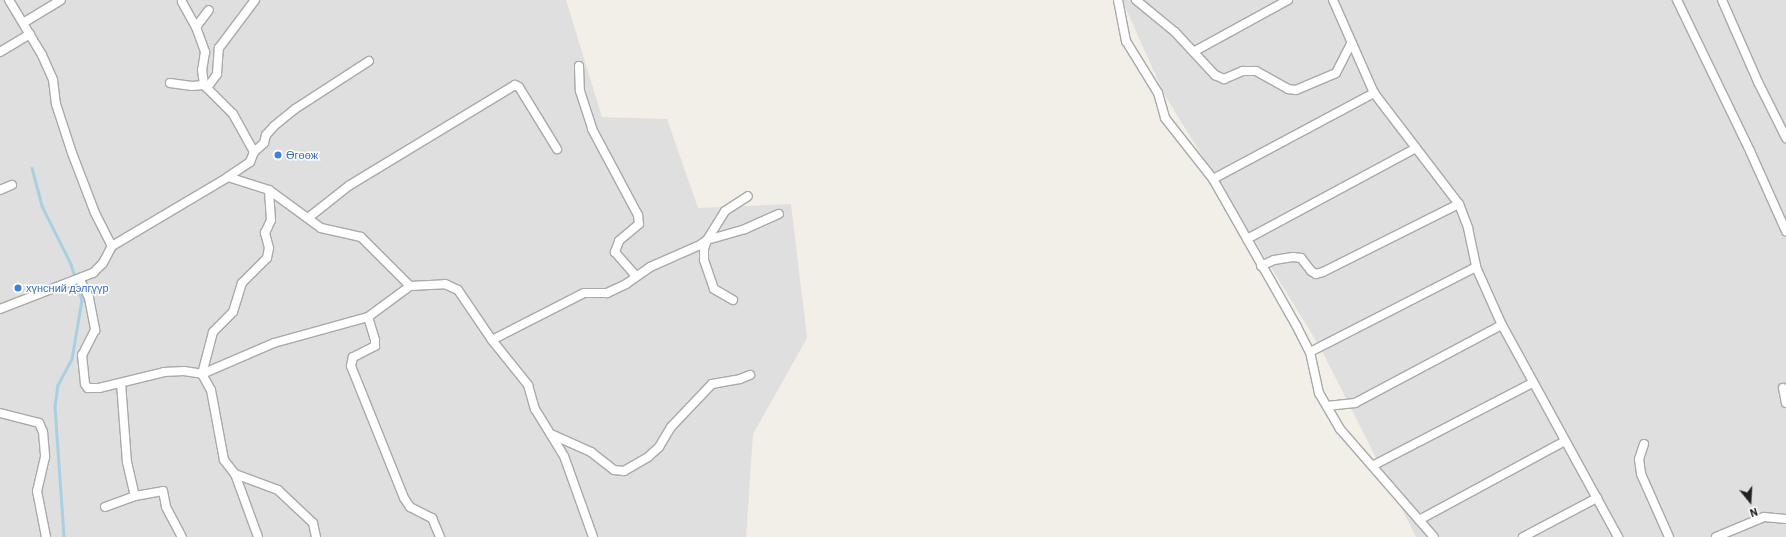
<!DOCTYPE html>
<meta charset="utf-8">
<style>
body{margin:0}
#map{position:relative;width:1786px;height:537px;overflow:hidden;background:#f2efe8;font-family:Barlow,sans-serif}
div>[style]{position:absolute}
.residential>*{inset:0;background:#e0dfdf}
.stream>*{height:2.5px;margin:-1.25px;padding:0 1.25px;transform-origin:1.25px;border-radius:1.25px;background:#a8d0e0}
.roads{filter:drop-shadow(1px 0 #a9a9a9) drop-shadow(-1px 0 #a9a9a9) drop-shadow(0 1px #a9a9a9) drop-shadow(0 -1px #a9a9a9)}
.minor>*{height:8px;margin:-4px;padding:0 4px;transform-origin:4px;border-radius:4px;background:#fff}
.dots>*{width:11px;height:11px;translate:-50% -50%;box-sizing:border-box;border:2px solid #fff;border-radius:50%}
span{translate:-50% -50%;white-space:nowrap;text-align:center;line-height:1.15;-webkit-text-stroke:3px #fff;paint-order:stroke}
.shop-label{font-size:11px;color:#366cbe}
.left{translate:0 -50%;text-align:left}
.north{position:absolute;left:1730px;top:481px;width:40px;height:40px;-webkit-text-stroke:3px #fff;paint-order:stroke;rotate:162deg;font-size:11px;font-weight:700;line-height:16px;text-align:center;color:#222}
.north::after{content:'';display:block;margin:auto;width:14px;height:18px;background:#222;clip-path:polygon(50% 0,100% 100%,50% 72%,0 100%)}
</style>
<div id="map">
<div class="residential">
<i style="clip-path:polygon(0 0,566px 0,602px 117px,667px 119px,698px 208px,791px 204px,807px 338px,753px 434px,746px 537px,0 537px)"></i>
<i style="clip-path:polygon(1122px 0,1786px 0,1786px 537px,1416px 537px,1320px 347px,1164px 94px)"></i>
</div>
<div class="stream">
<i style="left:32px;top:168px;width:39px;rotate:75deg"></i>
<i style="left:42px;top:206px;width:65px;rotate:63.4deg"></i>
<i style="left:71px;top:264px;width:38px;rotate:73deg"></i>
<i style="left:82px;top:300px;width:60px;rotate:99.6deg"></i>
<i style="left:72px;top:359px;width:30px;rotate:118deg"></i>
<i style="left:58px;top:385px;width:22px;rotate:98deg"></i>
<i style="left:55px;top:407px;width:130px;rotate:86deg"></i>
</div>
<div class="roads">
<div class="minor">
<i style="left:9px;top:0;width:64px;rotate:59deg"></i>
<i style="left:42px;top:55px;width:27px;rotate:66deg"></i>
<i style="left:53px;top:80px;width:24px;rotate:83deg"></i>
<i style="left:56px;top:104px;width:52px;rotate:71.9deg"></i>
<i style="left:72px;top:153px;width:64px;rotate:69deg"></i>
<i style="left:95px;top:213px;width:37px;rotate:63deg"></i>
<i style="left:1118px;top:0;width:42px;rotate:79deg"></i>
<i style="left:1126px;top:41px;width:61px;rotate:58.4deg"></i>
<i style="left:1158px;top:93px;width:26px;rotate:74deg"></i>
<i style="left:1165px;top:118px;width:78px;rotate:51.8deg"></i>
<i style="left:1213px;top:179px;width:170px;rotate:60.4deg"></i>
<i style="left:1297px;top:327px;width:28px;rotate:63deg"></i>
<i style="left:1310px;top:352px;width:42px;rotate:77.6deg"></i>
<i style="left:1319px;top:393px;width:42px;rotate:59.7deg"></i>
<i style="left:1340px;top:429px;width:143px;rotate:49deg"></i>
<i style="left:1136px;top:0;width:50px;rotate:39.4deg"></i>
<i style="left:1175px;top:32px;width:59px;rotate:47.1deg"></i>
<i style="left:1215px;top:75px;width:10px;rotate:24deg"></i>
<i style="left:1224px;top:79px;width:21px;rotate:-23deg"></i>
<i style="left:1243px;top:71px;width:13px"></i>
<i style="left:1256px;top:71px;width:37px;rotate:29deg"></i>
<i style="left:1288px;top:89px;width:8px;rotate:7deg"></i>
<i style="left:1296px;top:90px;width:43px;rotate:-23deg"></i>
<i style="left:1336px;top:73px;width:34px;rotate:-63deg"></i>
<i style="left:1333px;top:0;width:102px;rotate:66.2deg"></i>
<i style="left:1374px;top:93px;width:140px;rotate:52.6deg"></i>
<i style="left:1459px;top:204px;width:26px;rotate:69deg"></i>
<i style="left:1468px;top:228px;width:40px;rotate:78deg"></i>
<i style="left:1476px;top:267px;width:64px;rotate:65.9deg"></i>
<i style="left:1502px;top:325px;width:242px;rotate:61.3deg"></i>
<i style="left:1677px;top:0;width:168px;rotate:64.2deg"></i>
<i style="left:1750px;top:151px;width:88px;rotate:65.8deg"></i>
<i style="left:1722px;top:0;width:90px;rotate:66.3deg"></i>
<i style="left:1758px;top:82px;width:63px;rotate:63.4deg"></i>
<i style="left:182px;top:2px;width:29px;rotate:61deg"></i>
<i style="left:196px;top:27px;width:27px;rotate:70deg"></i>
<i style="left:205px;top:52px;width:18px;rotate:99deg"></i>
<i style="left:202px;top:70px;width:15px;rotate:82deg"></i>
<i style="left:204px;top:85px;width:41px;rotate:45deg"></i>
<i style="left:233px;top:114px;width:43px;rotate:61.1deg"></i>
<i style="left:254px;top:152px;width:11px;rotate:112deg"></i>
<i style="left:250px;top:162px;width:27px;rotate:146deg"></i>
<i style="left:228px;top:177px;width:43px;rotate:17.6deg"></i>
<i style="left:269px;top:190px;width:64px;rotate:36.2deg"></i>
<i style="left:321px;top:228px;width:41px;rotate:12.7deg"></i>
<i style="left:361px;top:237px;width:69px;rotate:45deg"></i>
<i style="left:410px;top:286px;width:35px;rotate:-3deg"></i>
<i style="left:445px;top:284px;width:14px;rotate:25deg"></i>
<i style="left:458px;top:290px;width:60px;rotate:55.8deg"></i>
<i style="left:492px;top:340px;width:58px;rotate:51.3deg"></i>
<i style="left:528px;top:385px;width:25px;rotate:74deg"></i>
<i style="left:535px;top:409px;width:55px;rotate:58.3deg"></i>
<i style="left:564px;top:456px;width:86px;rotate:70.3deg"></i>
<i style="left:23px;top:23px;width:44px;rotate:-31.2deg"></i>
<i style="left:196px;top:27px;width:21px;rotate:-53deg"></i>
<i style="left:1195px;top:51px;width:106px;rotate:-28.7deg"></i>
<i style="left:0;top:52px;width:35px;rotate:-31deg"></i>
<i style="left:579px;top:66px;width:25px;rotate:88deg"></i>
<i style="left:580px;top:91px;width:40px;rotate:72deg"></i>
<i style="left:592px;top:129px;width:98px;rotate:61.9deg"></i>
<i style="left:638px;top:215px;width:9px;rotate:84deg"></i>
<i style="left:639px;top:224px;width:26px;rotate:140deg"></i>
<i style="left:619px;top:241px;width:12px;rotate:110deg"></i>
<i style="left:615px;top:252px;width:32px;rotate:49deg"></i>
<i style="left:170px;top:83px;width:22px;rotate:8deg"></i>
<i style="left:192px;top:86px;width:12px;rotate:-5deg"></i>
<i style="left:207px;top:88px;width:17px;rotate:-54deg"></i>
<i style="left:217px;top:74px;width:26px;rotate:-86deg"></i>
<i style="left:219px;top:48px;width:60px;rotate:-53.1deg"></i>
<i style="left:254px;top:152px;width:13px;rotate:-42deg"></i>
<i style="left:264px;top:143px;width:8px;rotate:-76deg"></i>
<i style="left:266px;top:135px;width:12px;rotate:-48deg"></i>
<i style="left:274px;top:126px;width:27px;rotate:-39deg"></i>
<i style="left:295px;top:109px;width:88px;rotate:-33deg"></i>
<i style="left:1213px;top:179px;width:183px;rotate:-28.1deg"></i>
<i style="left:0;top:190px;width:13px;rotate:-23deg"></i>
<i style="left:308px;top:218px;width:53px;rotate:-38.2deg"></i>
<i style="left:350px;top:185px;width:193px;rotate:-31.2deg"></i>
<i style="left:515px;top:85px;width:4px;rotate:27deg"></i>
<i style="left:519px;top:87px;width:73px;rotate:58.5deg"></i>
<i style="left:1247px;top:239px;width:192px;rotate:-28.3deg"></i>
<i style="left:1261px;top:266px;width:14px;rotate:-25deg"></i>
<i style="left:1274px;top:260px;width:19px;rotate:-9deg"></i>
<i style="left:1293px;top:257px;width:8px;rotate:7deg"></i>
<i style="left:1301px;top:258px;width:16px;rotate:52deg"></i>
<i style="left:1311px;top:271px;width:6px;rotate:31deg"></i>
<i style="left:1316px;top:274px;width:7px;rotate:-16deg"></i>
<i style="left:1323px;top:272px;width:152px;rotate:-26.6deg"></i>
<i style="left:80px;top:280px;width:20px;rotate:63deg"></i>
<i style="left:89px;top:298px;width:33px;rotate:79deg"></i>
<i style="left:95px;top:330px;width:28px;rotate:117deg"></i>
<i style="left:82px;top:355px;width:29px;rotate:84deg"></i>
<i style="left:85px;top:384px;width:5px;rotate:53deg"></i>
<i style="left:88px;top:388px;width:11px"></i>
<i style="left:99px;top:388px;width:67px;rotate:-13.8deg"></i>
<i style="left:164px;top:372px;width:20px;rotate:-3deg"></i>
<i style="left:184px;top:371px;width:18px;rotate:9deg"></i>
<i style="left:202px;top:374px;width:78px;rotate:-23.3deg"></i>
<i style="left:274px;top:343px;width:98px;rotate:-15.5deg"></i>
<i style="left:368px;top:317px;width:52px;rotate:-36.4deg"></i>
<i style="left:733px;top:300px;width:22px;rotate:-150deg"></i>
<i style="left:714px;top:289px;width:31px;rotate:-109deg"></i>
<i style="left:704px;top:260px;width:11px;rotate:-90deg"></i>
<i style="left:704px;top:249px;width:9px;rotate:-72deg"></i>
<i style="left:707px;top:240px;width:40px;rotate:-16deg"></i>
<i style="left:745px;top:229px;width:37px;rotate:-24deg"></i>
<i style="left:0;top:309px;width:100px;rotate:-21.2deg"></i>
<i style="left:93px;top:273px;width:14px;rotate:-45deg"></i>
<i style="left:103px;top:263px;width:19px;rotate:-62deg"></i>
<i style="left:112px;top:246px;width:135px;rotate:-30.7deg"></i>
<i style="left:368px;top:317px;width:24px;rotate:73deg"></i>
<i style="left:375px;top:340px;width:6px;rotate:90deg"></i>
<i style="left:375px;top:346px;width:25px;rotate:153deg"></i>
<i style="left:353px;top:357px;width:9px;rotate:103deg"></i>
<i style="left:351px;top:366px;width:142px;rotate:68.1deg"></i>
<i style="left:404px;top:498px;width:11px;rotate:56deg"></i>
<i style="left:410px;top:507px;width:25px;rotate:27deg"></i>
<i style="left:432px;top:518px;width:21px;rotate:67deg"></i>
<i style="left:492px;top:340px;width:103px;rotate:-27.1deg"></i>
<i style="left:584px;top:293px;width:23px"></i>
<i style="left:607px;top:293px;width:21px;rotate:-25deg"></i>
<i style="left:626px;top:284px;width:29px;rotate:-35deg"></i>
<i style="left:650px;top:267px;width:55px;rotate:-23.7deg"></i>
<i style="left:700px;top:245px;width:9px;rotate:-36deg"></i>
<i style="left:707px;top:240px;width:34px;rotate:-58deg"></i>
<i style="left:725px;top:211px;width:27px;rotate:-33deg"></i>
<i style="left:1310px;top:352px;width:186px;rotate:-27.1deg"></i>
<i style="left:202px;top:374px;width:43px;rotate:-75.3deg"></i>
<i style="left:213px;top:332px;width:28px;rotate:-45deg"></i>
<i style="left:233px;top:312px;width:30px;rotate:-73deg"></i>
<i style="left:242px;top:283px;width:35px;rotate:-45deg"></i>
<i style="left:267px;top:258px;width:10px;rotate:-79deg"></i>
<i style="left:269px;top:248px;width:16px;rotate:-105deg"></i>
<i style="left:265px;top:233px;width:14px;rotate:-65deg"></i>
<i style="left:271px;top:220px;width:30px;rotate:-94deg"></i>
<i style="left:202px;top:374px;width:18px;rotate:61deg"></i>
<i style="left:211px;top:390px;width:71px;rotate:79.5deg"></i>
<i style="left:224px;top:460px;width:18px;rotate:52deg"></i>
<i style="left:235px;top:474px;width:67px;rotate:69.9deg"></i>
<i style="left:121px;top:383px;width:79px;rotate:85.7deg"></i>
<i style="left:127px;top:462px;width:35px;rotate:77deg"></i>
<i style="left:135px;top:496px;width:28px;rotate:-10deg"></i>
<i style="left:163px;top:491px;width:16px;rotate:79deg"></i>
<i style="left:166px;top:507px;width:34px;rotate:62deg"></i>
<i style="left:1783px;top:388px;width:15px;rotate:79deg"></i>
<i style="left:1327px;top:406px;width:28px;rotate:-6deg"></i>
<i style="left:1355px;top:403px;width:166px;rotate:-28deg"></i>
<i style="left:0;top:413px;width:40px;rotate:14.4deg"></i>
<i style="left:39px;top:423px;width:10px;rotate:66deg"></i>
<i style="left:43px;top:432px;width:25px;rotate:85deg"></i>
<i style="left:45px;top:457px;width:35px;rotate:103deg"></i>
<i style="left:37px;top:491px;width:47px;rotate:78.9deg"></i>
<i style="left:553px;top:435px;width:42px;rotate:24.1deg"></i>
<i style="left:591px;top:452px;width:29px;rotate:38deg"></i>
<i style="left:614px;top:470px;width:10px;rotate:6deg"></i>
<i style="left:624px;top:471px;width:28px;rotate:-30deg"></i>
<i style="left:648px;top:457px;width:15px;rotate:-42deg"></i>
<i style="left:659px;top:447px;width:23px;rotate:-59deg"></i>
<i style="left:671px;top:427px;width:59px;rotate:-46.4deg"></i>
<i style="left:712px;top:384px;width:28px;rotate:-10deg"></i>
<i style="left:740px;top:379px;width:11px;rotate:-22deg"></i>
<i style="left:1644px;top:444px;width:16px;rotate:108deg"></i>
<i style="left:1639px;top:459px;width:15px;rotate:82deg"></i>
<i style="left:1641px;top:474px;width:69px;rotate:66deg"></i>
<i style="left:1374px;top:465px;width:178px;rotate:-27.4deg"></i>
<i style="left:235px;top:474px;width:46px;rotate:20.4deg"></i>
<i style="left:278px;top:490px;width:48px;rotate:43.3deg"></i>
<i style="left:313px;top:523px;width:14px;rotate:78deg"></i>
<i style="left:105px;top:507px;width:32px;rotate:-20deg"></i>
<i style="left:1419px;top:520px;width:166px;rotate:-28.4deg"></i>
<i style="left:1523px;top:537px;width:84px;rotate:-27.8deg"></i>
<i style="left:1716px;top:537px;width:52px;rotate:-22.6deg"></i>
<i style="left:1764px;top:517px;width:22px;rotate:5deg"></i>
</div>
</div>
<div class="dots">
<i style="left:278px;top:155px;background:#3f7fe0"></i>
<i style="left:18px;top:288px;background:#3f7fe0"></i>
</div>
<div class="shop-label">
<span class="left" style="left:286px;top:155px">Өгөөж</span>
<span class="left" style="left:26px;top:288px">хүнсний дэлгүүр</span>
</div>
<div class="north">N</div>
</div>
